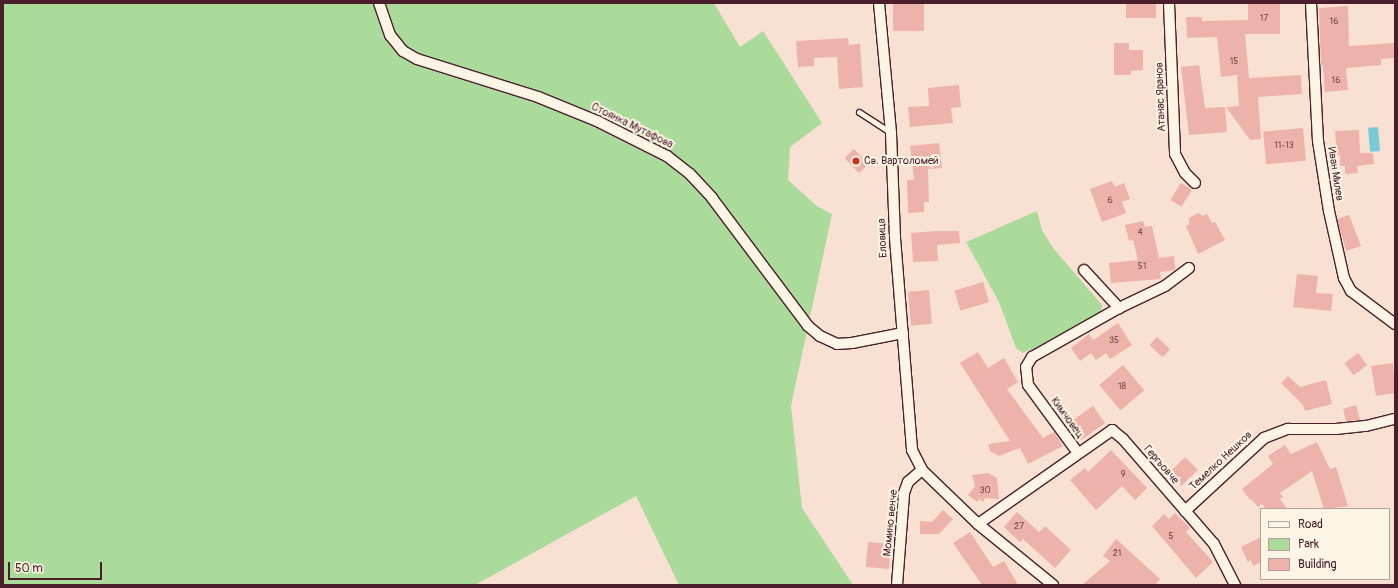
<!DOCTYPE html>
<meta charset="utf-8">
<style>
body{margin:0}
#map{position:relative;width:1398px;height:588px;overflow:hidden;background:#f8e1d3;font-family:Pangolin,sans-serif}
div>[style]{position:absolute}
.green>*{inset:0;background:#abdb9b}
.water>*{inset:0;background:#7ac9d6;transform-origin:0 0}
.building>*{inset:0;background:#edb2aa;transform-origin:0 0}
.roads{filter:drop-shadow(1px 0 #4a1f2b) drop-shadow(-1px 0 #4a1f2b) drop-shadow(0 1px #4a1f2b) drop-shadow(0 -1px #4a1f2b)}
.service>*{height:5px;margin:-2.5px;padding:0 2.5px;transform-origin:2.5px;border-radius:2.5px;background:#fcf5e5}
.minor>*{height:10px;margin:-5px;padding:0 5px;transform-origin:5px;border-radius:5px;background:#fcf5e5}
.dots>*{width:11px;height:11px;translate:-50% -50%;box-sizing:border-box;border:2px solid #fcf5e5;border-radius:50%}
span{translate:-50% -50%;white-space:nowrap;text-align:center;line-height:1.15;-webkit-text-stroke:4px #fcf5e5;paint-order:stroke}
.number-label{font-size:9px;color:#73444b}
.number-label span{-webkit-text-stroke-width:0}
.street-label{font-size:11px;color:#4a1f2b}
.poi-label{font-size:11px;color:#4a1f2b}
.left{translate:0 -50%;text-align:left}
.frame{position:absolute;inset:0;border:4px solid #4a1f2b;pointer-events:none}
.legend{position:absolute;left:1260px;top:508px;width:130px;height:72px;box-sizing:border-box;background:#fcf5e5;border:1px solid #b59f9b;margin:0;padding:5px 7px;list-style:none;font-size:12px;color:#4a1f2b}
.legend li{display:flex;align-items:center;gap:8px;height:20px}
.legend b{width:20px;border:1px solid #b59f9b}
.scale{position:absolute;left:8px;top:562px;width:94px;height:18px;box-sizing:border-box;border:2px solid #4a1f2b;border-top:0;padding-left:5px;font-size:12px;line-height:14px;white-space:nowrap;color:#4a1f2b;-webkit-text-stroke:3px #fcf5e5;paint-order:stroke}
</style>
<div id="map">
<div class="green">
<i style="clip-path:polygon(3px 3px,714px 3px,740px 47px,763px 31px,822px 123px,790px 147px,788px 180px,817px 206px,832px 214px,791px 406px,802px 508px,853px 585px,679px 585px,636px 496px,475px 585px,3px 585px)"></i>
<i style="clip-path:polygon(1037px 211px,1042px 230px,1053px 248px,1102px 305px,1101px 314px,1032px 352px,1030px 349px,1023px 353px,1016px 348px,999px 302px,966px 242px)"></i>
</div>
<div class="water">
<i style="left:1378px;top:127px;width:24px;height:10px;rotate:85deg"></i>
</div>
<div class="building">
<i style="left:893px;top:3px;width:31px;height:28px"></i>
<i style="left:1126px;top:3px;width:30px;height:15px"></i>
<i style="clip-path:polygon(1248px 3px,1280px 3px,1280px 34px,1245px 34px,1249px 78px,1301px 75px,1302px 94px,1258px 97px,1261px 139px,1250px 140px,1226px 107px,1239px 106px,1237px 75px,1221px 77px,1217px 37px,1187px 38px,1186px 17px,1202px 17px,1202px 21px,1248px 20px)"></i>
<i style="clip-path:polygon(1348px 6px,1349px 46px,1395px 43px,1395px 58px,1381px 59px,1381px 65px,1346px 68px,1348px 90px,1325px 92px,1323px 65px,1321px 65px,1319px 8px)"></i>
<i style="clip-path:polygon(848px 38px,849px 45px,860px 44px,863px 87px,839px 89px,837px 57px,814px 58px,814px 66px,798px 67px,796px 41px)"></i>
<i style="clip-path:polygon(1114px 43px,1129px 43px,1129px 50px,1143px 50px,1143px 70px,1131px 71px,1131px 75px,1114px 75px)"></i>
<i style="clip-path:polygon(1199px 65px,1205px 108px,1225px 107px,1227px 132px,1189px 135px,1181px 67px)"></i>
<i style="clip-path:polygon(959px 85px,961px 107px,951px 108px,953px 123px,910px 127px,908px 107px,929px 106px,928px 88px)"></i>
<i style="left:1303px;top:128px;width:33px;height:40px;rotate:85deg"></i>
<i style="clip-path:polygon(1359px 130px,1360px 153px,1373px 153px,1374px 164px,1357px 166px,1358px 173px,1345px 174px,1345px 166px,1340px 166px,1340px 155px,1337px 155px,1335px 131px)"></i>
<i style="clip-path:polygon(939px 143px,942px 168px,928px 169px,929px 202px,924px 202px,924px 212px,908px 213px,907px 180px,914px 180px,910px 146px)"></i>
<i style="left:854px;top:149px;width:21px;height:13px;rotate:47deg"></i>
<i style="clip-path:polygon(1112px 181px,1115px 187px,1124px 183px,1130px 199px,1122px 202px,1126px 213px,1102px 222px,1090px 189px)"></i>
<i style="left:1181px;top:183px;width:13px;height:20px;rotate:32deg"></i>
<i style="clip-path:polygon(1198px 213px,1203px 216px,1207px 214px,1212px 223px,1215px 222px,1225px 240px,1198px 254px,1186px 226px,1189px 224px,1189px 218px)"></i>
<i style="clip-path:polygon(1349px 215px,1361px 246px,1346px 251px,1337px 219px)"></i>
<i style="clip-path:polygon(1143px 221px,1145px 227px,1152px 226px,1159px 258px,1174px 256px,1175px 270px,1160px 272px,1161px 279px,1111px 283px,1109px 263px,1138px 260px,1133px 240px,1129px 241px,1125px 225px)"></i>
<i style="clip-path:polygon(936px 231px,959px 231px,960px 243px,937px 245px,938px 261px,913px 262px,911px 233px)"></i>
<i style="clip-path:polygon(1297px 274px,1318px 276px,1316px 293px,1333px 294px,1331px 311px,1293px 307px)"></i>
<i style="left:983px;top:282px;width:21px;height:30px;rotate:73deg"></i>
<i style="left:929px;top:290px;width:34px;height:21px;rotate:85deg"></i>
<i style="clip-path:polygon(1118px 323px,1132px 345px,1110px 359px,1106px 353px,1096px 360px,1091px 353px,1080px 361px,1071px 348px,1089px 334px,1093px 340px)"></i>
<i style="left:1157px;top:337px;width:18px;height:11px;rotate:43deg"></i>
<i style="clip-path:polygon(978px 352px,988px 368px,1004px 358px,1018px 382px,1007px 389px,1043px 438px,1054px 432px,1063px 446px,1028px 464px,1020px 448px,999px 456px,990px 451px,988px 444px,1010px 441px,960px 363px)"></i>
<i style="left:1358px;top:353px;width:15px;height:17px;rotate:53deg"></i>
<i style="clip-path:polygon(1393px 363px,1395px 393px,1376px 396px,1371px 366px)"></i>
<i style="left:1123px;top:365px;width:33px;height:31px;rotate:50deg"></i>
<i style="clip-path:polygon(1288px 376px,1300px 387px,1326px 380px,1332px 404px,1305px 411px,1303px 405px,1281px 383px)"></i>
<i style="clip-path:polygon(1356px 405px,1360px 420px,1346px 421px,1343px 409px)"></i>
<i style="left:1093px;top:406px;width:21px;height:30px;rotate:55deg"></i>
<i style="clip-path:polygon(1317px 442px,1330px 469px,1336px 467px,1348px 506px,1324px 509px,1312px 471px,1280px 493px,1283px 497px,1280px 499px,1287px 509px,1266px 509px,1262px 504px,1258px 507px,1251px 499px,1250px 500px,1242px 489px,1273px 464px,1268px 456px,1285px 445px,1291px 454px)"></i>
<i style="clip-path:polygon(1111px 450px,1147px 488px,1135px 500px,1122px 486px,1096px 510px,1070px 480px,1085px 468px,1088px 472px)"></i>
<i style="left:1185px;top:457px;width:18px;height:23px;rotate:45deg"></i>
<i style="clip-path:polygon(988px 473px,997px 478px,999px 499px,985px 498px,983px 502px,979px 499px,977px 502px,968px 495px,975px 486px,972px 475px)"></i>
<i style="clip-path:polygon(943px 510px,953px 519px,939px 534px,920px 534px,920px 521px,932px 522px)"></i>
<i style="clip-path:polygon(1017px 512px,1039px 532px,1045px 526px,1071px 550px,1055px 568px,1023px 539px,1020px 542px,1004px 527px)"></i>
<i style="clip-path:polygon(1175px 513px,1190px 528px,1186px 532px,1213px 562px,1196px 578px,1152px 526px,1164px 514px,1169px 519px)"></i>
<i style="clip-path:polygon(970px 532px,993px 567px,1004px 561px,1018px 585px,982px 585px,953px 543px)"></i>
<i style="clip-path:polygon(1261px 537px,1261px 562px,1253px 566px,1251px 560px,1248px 562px,1241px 547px)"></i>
<i style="clip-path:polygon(1116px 539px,1160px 579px,1155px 585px,1082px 585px,1110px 561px,1103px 556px)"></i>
<i style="left:868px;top:542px;width:23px;height:25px;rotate:5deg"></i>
</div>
<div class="roads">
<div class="service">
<i style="left:859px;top:112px;width:38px;rotate:33deg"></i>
</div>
<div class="minor">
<i style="left:379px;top:3px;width:34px;rotate:71deg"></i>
<i style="left:390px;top:35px;width:21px;rotate:51deg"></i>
<i style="left:403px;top:51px;width:16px;rotate:30deg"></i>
<i style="left:417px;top:59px;width:127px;rotate:17.4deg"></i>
<i style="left:538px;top:97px;width:64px;rotate:22.1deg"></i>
<i style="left:597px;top:121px;width:78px;rotate:26.6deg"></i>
<i style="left:667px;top:156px;width:29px;rotate:38deg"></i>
<i style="left:690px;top:174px;width:33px;rotate:47deg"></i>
<i style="left:712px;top:198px;width:160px;rotate:53.1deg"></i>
<i style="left:808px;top:326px;width:16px;rotate:40deg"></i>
<i style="left:820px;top:336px;width:19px;rotate:25deg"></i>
<i style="left:837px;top:344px;width:15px;rotate:-4deg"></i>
<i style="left:852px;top:343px;width:52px;rotate:-11.1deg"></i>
<i style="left:879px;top:3px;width:131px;rotate:84.7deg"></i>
<i style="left:891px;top:133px;width:105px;rotate:87.8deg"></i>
<i style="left:895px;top:238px;width:213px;rotate:85.4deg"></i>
<i style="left:912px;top:450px;width:22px;rotate:63deg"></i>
<i style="left:922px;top:470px;width:78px;rotate:44deg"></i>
<i style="left:978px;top:524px;width:97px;rotate:39.1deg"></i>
<i style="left:1169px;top:3px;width:151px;rotate:87.7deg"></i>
<i style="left:1175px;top:154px;width:21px;rotate:62deg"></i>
<i style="left:1185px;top:173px;width:14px;rotate:45deg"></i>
<i style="left:1311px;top:3px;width:138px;rotate:87.1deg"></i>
<i style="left:1318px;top:141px;width:71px;rotate:81.1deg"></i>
<i style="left:1329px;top:211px;width:69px;rotate:77.4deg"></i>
<i style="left:1344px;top:278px;width:15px;rotate:62deg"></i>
<i style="left:1351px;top:291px;width:55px;rotate:36.9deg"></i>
<i style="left:1084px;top:270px;width:52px;rotate:47.4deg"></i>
<i style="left:1078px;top:453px;width:84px;rotate:-126.3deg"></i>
<i style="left:1028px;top:385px;width:18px;rotate:-96deg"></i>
<i style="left:1026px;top:367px;width:12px;rotate:-59deg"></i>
<i style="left:1032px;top:357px;width:100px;rotate:-29.4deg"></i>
<i style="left:1119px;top:308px;width:51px;rotate:-25.6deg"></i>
<i style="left:1165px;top:286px;width:30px;rotate:-37deg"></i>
<i style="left:1185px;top:511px;width:108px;rotate:-42.7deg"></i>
<i style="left:1264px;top:438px;width:26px;rotate:-21deg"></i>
<i style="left:1288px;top:429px;width:48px"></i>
<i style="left:1336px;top:429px;width:30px;rotate:-6deg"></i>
<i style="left:1366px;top:426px;width:30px;rotate:-14deg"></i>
<i style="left:978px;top:524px;width:164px;rotate:-35deg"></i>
<i style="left:1112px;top:430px;width:14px;rotate:39deg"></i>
<i style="left:1123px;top:439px;width:139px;rotate:49.1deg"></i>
<i style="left:1214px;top:544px;width:46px;rotate:62.9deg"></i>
<i style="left:897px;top:585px;width:92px;rotate:-85.6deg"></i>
<i style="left:904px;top:493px;width:12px;rotate:-70deg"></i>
<i style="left:908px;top:482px;width:18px;rotate:-41deg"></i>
</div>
</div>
<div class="dots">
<i style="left:856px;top:161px;background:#c8321e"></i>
</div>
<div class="number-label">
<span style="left:1264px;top:19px">17</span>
<span style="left:1334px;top:22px">16</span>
<span style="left:1234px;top:62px">15</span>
<span style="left:1336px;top:81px">16</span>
<span style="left:1284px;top:146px">11-13</span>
<span style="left:1110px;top:201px">6</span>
<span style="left:1140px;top:233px">4</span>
<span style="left:1142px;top:267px">51</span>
<span style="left:1114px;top:341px">35</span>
<span style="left:1122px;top:387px">18</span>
<span style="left:1123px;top:475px">9</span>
<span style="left:985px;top:491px">30</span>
<span style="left:1019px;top:527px">27</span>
<span style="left:1171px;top:537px">5</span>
<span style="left:1117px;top:554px">21</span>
</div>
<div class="street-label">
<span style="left:1161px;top:97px;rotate:-92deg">Атанас Яранов</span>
<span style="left:632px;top:126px;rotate:26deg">Стоянка Мутафова</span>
<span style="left:1335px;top:174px;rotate:81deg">Иван Милев</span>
<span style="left:883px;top:238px;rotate:-93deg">Еловица</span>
<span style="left:1067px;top:418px;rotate:54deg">Кимчовец</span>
<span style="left:1221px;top:461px;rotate:-43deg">Темелко Нешков</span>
<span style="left:1161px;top:465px;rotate:49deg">Гергьовче</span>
<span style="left:891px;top:523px;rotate:-84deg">Момино венче</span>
</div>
<div class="poi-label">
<span class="left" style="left:864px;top:161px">Св. Вартоломей</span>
</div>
<div class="frame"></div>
<ul class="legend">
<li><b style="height:5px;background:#fcf5e5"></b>Road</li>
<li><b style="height:11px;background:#abdb9b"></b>Park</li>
<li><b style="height:11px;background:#edb2aa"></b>Building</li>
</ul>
<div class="scale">50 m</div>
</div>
